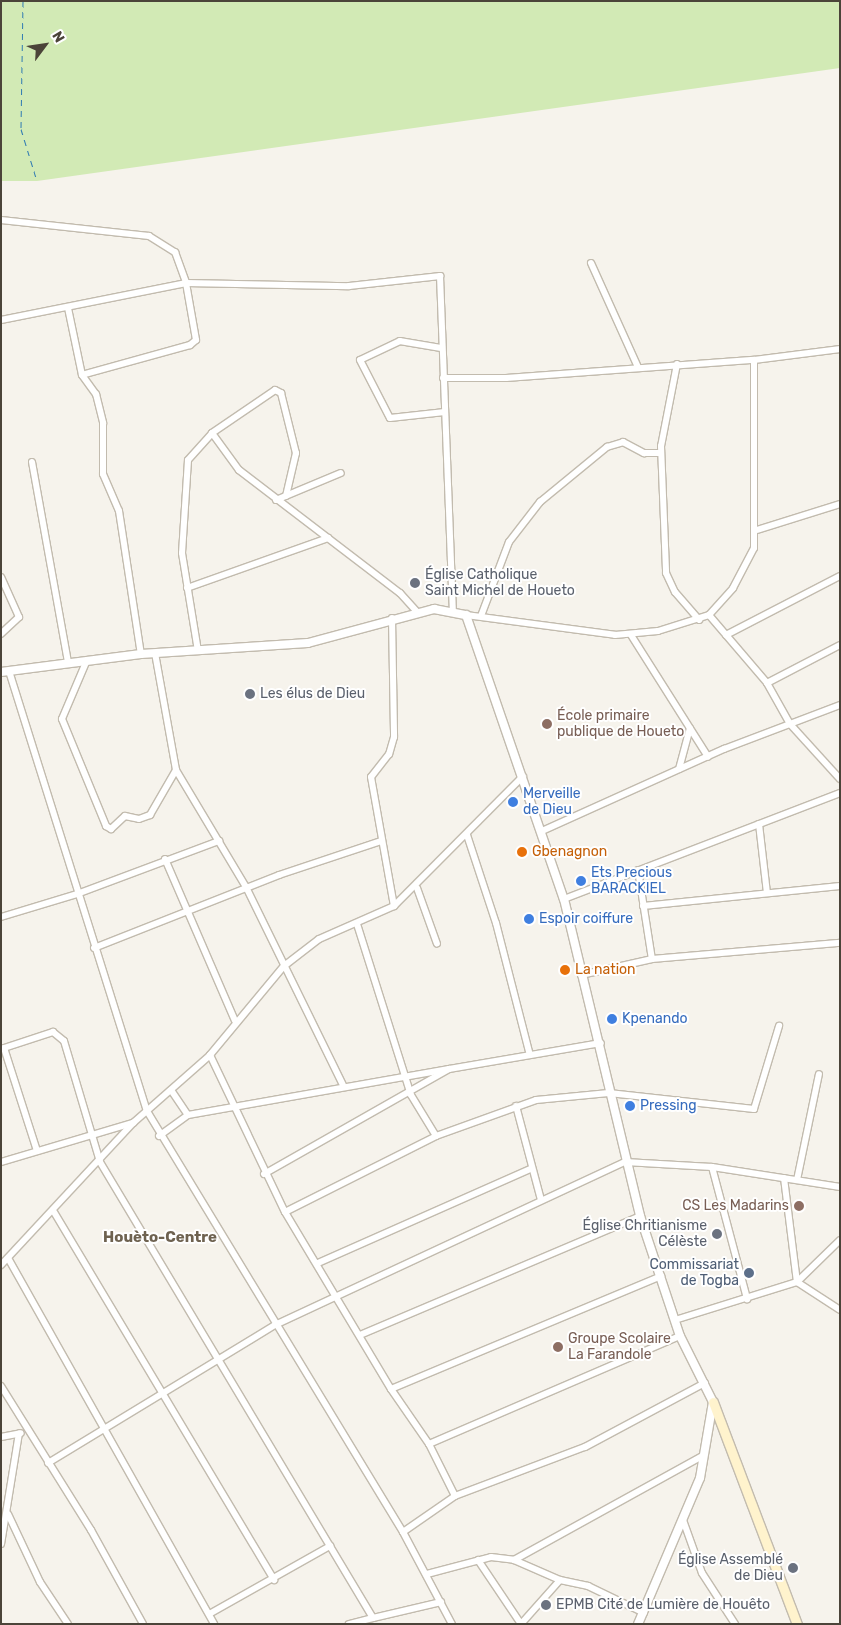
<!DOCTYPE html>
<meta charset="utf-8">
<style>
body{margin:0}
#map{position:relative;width:841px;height:1625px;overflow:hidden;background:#f6f3ec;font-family:Rubik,sans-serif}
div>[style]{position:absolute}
.green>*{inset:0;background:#d2eab5}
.ferry>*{height:1px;margin-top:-0.5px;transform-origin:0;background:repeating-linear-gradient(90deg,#2e7ab2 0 6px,transparent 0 11px)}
.roads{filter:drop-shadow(1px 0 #c2bbae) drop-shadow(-1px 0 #c2bbae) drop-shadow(0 1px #c2bbae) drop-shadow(0 -1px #c2bbae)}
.minor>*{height:6px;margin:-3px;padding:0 3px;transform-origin:3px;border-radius:3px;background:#fff}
.tertiary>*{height:8px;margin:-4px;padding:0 4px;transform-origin:4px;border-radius:4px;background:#fff}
.secondary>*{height:9px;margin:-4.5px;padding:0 4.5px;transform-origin:4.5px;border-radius:4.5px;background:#fff3cd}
.dots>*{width:14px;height:14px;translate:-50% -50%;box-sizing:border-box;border:2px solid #fff;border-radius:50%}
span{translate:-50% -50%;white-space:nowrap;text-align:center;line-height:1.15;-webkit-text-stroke:4px #fff;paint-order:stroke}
.worship-label{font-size:14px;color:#5b616d}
.left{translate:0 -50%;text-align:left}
.right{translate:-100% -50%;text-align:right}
.education-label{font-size:14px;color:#785e54}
.shop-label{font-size:14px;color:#366cbe}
.food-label{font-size:14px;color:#c56008}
.service-label{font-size:14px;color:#4e5e75}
.neighbourhood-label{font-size:15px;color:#6e6250;font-weight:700}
.frame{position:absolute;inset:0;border:2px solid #4b4439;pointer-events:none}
.north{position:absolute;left:20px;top:20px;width:50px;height:50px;-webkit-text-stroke:4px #fff;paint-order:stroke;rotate:59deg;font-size:14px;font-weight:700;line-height:20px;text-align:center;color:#4b4439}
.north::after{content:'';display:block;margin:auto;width:18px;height:22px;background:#4b4439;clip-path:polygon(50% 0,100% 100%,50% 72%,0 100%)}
</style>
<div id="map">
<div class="green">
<i style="clip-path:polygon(1px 1px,840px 1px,840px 68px,37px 181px,1px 181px)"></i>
</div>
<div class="ferry">
<i style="left:23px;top:1px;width:128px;rotate:90.9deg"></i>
<i style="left:21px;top:129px;width:54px;rotate:72.9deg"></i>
</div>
<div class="roads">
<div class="minor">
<i style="left:1px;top:220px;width:149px;rotate:6.2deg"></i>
<i style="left:149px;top:236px;width:31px;rotate:32deg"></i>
<i style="left:175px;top:252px;width:33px;rotate:70deg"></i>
<i style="left:186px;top:283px;width:58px;rotate:80deg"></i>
<i style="left:196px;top:340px;width:8px;rotate:140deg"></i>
<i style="left:190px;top:345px;width:112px;rotate:164.5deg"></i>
<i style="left:591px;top:263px;width:114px;rotate:65.7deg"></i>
<i style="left:68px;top:308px;width:68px;rotate:78.2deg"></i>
<i style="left:82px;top:375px;width:24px;rotate:54deg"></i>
<i style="left:96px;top:394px;width:30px;rotate:76deg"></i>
<i style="left:103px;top:423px;width:51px;rotate:90deg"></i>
<i style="left:103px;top:474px;width:40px;rotate:66.6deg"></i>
<i style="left:119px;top:511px;width:145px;rotate:81.3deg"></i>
<i style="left:1px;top:320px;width:189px;rotate:-11.3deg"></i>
<i style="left:186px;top:283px;width:163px;rotate:1.1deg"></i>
<i style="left:349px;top:286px;width:92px;rotate:-6.3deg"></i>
<i style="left:440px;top:276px;width:334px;rotate:87.8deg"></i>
<i style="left:441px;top:348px;width:42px;rotate:-170.3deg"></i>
<i style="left:400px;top:341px;width:44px;rotate:154.6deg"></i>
<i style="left:360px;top:360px;width:65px;rotate:62.7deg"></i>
<i style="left:390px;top:418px;width:55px;rotate:-6.2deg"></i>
<i style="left:677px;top:364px;width:84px;rotate:101deg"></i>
<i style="left:661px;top:446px;width:127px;rotate:87.7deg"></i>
<i style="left:666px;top:573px;width:21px;rotate:65deg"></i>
<i style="left:675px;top:592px;width:37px;rotate:49deg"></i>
<i style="left:443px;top:378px;width:63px"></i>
<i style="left:506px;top:378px;width:249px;rotate:-4.2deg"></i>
<i style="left:754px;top:360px;width:87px;rotate:-7.3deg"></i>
<i style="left:212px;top:433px;width:46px;rotate:53.9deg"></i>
<i style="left:239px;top:470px;width:203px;rotate:37.4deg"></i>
<i style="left:400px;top:593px;width:25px;rotate:48deg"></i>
<i style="left:32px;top:462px;width:203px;rotate:79.8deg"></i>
<i style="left:276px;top:500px;width:70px;rotate:-22.6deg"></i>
<i style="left:757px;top:530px;width:87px;rotate:-17.4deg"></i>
<i style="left:1px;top:577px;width:44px;rotate:65.8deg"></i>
<i style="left:19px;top:617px;width:25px;rotate:137deg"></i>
<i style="left:187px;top:588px;width:150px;rotate:-19.5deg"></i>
<i style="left:466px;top:615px;width:150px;rotate:7.6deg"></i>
<i style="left:615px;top:635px;width:43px;rotate:-5.3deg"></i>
<i style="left:658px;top:631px;width:53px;rotate:-17.4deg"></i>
<i style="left:709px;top:615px;width:36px;rotate:-48deg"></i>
<i style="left:733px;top:588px;width:45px;rotate:-62.3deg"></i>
<i style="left:754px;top:548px;width:188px;rotate:-90deg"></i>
<i style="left:709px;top:615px;width:89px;rotate:49.5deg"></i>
<i style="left:767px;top:683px;width:47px;rotate:60.7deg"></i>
<i style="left:790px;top:724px;width:74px;rotate:47.7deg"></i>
<i style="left:481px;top:616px;width:79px;rotate:-69.3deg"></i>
<i style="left:509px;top:542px;width:51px;rotate:-52.2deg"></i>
<i style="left:540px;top:502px;width:87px;rotate:-39.4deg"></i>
<i style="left:607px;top:447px;width:17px;rotate:-17deg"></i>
<i style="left:623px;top:442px;width:24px;rotate:28deg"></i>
<i style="left:644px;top:453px;width:16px"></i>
<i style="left:392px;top:618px;width:119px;rotate:89deg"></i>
<i style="left:394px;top:737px;width:18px;rotate:106deg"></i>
<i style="left:389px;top:754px;width:29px;rotate:128deg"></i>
<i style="left:371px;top:777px;width:131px;rotate:79.9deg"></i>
<i style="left:631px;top:635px;width:144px;rotate:57.7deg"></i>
<i style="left:726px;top:635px;width:128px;rotate:-27.4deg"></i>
<i style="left:198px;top:651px;width:99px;rotate:-99.3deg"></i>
<i style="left:182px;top:553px;width:93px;rotate:-86.3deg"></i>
<i style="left:188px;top:460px;width:36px;rotate:-48deg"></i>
<i style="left:212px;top:433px;width:76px;rotate:-34.3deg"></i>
<i style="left:275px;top:390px;width:7px;rotate:27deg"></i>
<i style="left:281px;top:393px;width:62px;rotate:76deg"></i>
<i style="left:296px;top:453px;width:44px;rotate:103.1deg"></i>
<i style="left:155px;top:653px;width:119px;rotate:79.8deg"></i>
<i style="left:176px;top:770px;width:136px;rotate:59.1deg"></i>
<i style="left:246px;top:887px;width:220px;rotate:63.9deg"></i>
<i style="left:87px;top:660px;width:64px;rotate:113deg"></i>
<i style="left:62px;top:719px;width:116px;rotate:67.6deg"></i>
<i style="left:106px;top:826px;width:6px;rotate:31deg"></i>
<i style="left:111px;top:829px;width:19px;rotate:-43deg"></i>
<i style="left:125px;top:816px;width:14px;rotate:12deg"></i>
<i style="left:139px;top:819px;width:12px;rotate:-20deg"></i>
<i style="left:150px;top:815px;width:52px;rotate:-60deg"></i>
<i style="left:9px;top:671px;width:461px;rotate:72.6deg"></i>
<i style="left:147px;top:1111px;width:493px;rotate:58.7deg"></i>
<i style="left:403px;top:1532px;width:104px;rotate:62deg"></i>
<i style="left:767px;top:683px;width:82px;rotate:-27.5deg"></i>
<i style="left:679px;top:769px;width:42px;rotate:-75deg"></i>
<i style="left:759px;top:824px;width:69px;rotate:83.4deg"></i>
<i style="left:542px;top:831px;width:200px;rotate:-24.3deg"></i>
<i style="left:724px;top:749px;width:124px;rotate:-20.8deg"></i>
<i style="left:467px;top:835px;width:93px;rotate:71.8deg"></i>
<i style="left:496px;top:923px;width:136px;rotate:75.6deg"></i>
<i style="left:165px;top:859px;width:176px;rotate:66.6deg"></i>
<i style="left:638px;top:870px;width:90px;rotate:81.1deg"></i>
<i style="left:417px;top:888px;width:59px;rotate:70.3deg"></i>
<i style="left:564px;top:899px;width:296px;rotate:-21deg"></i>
<i style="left:643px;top:906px;width:198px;rotate:-5.8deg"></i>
<i style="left:1px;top:917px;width:79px;rotate:-16.8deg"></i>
<i style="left:77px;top:894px;width:152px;rotate:-20.5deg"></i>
<i style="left:357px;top:924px;width:179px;rotate:72.5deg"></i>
<i style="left:411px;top:1095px;width:48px;rotate:58.6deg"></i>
<i style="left:94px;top:948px;width:199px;rotate:-21.5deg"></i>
<i style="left:279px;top:875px;width:108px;rotate:-18.4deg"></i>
<i style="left:581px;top:975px;width:73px;rotate:-12.7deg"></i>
<i style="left:652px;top:959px;width:189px;rotate:-4.9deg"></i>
<i style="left:4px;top:1048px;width:108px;rotate:72.2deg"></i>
<i style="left:1px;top:1049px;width:55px;rotate:-18.1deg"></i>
<i style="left:53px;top:1032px;width:14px;rotate:39deg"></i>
<i style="left:64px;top:1041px;width:126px;rotate:73.4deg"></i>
<i style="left:100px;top:1162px;width:531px;rotate:59.09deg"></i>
<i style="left:373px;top:1618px;width:25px;rotate:166deg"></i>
<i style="left:210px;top:1055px;width:174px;rotate:64.5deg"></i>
<i style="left:285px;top:1212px;width:206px;rotate:59.1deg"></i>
<i style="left:391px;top:1389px;width:67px;rotate:55.4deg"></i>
<i style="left:429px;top:1444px;width:58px;rotate:63.4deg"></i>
<i style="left:171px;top:1090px;width:30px;rotate:56deg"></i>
<i style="left:516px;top:1106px;width:97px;rotate:75.1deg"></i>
<i style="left:159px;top:1136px;width:36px;rotate:-36deg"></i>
<i style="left:188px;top:1115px;width:265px;rotate:-10deg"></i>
<i style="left:1px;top:1162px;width:138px;rotate:-16.5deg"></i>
<i style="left:133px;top:1123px;width:103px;rotate:-41.4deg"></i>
<i style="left:210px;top:1055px;width:116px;rotate:-50.3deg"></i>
<i style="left:284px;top:966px;width:44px;rotate:-37.6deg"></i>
<i style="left:319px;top:939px;width:82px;rotate:-23.7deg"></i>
<i style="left:394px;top:906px;width:183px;rotate:-45.2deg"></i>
<i style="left:712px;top:1167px;width:137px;rotate:75.1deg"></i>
<i style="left:264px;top:1174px;width:213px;rotate:-29.6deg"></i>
<i style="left:449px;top:1069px;width:154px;rotate:-9.7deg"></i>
<i style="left:784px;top:1178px;width:105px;rotate:82.9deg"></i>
<i style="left:797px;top:1282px;width:51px;rotate:33.1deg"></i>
<i style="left:797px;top:1180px;width:108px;rotate:-78.3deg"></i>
<i style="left:54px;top:1212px;width:429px;rotate:59.1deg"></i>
<i style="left:285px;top:1212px;width:169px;rotate:-26.7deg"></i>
<i style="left:436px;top:1136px;width:106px;rotate:-19.8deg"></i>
<i style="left:536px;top:1100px;width:73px;rotate:-5.5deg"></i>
<i style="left:609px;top:1093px;width:146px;rotate:6.3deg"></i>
<i style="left:754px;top:1109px;width:87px;rotate:-73.2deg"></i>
<i style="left:8px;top:1258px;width:420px;rotate:60.6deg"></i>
<i style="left:318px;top:1263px;width:234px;rotate:-23.9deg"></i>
<i style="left:1px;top:1265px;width:194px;rotate:-47.1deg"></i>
<i style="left:675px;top:1320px;width:128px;rotate:-17.3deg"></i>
<i style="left:797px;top:1282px;width:60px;rotate:-44.3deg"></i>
<i style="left:360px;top:1335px;width:304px;rotate:-23deg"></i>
<i style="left:1px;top:1386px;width:170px;rotate:58deg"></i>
<i style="left:91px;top:1530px;width:107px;rotate:61deg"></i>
<i style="left:391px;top:1389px;width:293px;rotate:-22.7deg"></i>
<i style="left:1px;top:1437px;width:20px;rotate:-11deg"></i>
<i style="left:429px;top:1444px;width:273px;rotate:-23.3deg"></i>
<i style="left:48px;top:1463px;width:266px;rotate:-31.3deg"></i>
<i style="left:275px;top:1325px;width:386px;rotate:-25deg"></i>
<i style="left:625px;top:1162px;width:87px;rotate:3.3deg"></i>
<i style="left:712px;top:1167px;width:130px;rotate:8.9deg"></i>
<i style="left:8px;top:1514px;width:75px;rotate:64.8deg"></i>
<i style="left:40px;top:1582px;width:50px;rotate:56.3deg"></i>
<i style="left:683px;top:1520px;width:56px;rotate:70.3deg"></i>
<i style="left:702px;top:1573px;width:61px;rotate:57.1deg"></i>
<i style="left:403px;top:1532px;width:63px;rotate:-34.7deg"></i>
<i style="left:455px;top:1496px;width:139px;rotate:-20.7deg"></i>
<i style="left:585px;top:1447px;width:136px;rotate:-28.1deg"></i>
<i style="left:1px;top:1544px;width:112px;rotate:-80.8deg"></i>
<i style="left:478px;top:1560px;width:77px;rotate:56.1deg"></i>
<i style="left:514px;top:1560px;width:217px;rotate:-28.9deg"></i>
<i style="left:427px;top:1574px;width:66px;rotate:-14.9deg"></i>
<i style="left:491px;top:1557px;width:23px;rotate:7deg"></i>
<i style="left:514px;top:1560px;width:50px;rotate:23.5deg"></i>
<i style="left:211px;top:1613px;width:137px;rotate:-29.4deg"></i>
<i style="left:373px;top:1618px;width:70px;rotate:-13.2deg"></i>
<i style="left:521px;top:1624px;width:59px;rotate:-48.4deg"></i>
<i style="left:560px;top:1580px;width:29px;rotate:12deg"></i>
<i style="left:588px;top:1586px;width:62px;rotate:25.7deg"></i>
</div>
<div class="tertiary">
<i style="left:1px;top:672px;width:141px;rotate:-7.3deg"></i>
<i style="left:141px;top:654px;width:167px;rotate:-3.8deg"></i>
<i style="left:308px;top:643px;width:131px;rotate:-15.1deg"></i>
<i style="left:434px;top:609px;width:33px;rotate:11deg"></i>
<i style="left:466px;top:615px;width:300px;rotate:71deg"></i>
<i style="left:564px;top:899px;width:326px;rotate:76.5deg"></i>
<i style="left:640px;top:1216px;width:126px;rotate:71.6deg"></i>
<i style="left:680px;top:1336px;width:74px;rotate:63.4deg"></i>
<i style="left:713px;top:1402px;width:77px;rotate:99.7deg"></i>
<i style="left:700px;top:1478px;width:159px;rotate:113deg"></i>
</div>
<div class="secondary">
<i style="left:713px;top:1402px;width:237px;rotate:69.3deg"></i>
</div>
</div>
<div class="dots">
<i style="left:415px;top:583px;background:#6b7280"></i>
<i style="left:250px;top:694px;background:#6b7280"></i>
<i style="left:547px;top:724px;background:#8d6e63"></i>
<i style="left:513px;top:802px;background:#3f7fe0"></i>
<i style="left:522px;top:852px;background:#e8710a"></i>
<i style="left:581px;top:881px;background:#3f7fe0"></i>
<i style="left:529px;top:919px;background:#3f7fe0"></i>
<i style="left:565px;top:970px;background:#e8710a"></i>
<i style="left:612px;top:1019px;background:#3f7fe0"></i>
<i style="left:630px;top:1106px;background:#3f7fe0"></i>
<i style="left:799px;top:1206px;background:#8d6e63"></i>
<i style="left:717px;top:1234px;background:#6b7280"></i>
<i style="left:749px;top:1273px;background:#5c6f8a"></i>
<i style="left:558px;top:1347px;background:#8d6e63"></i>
<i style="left:793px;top:1568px;background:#6b7280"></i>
<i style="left:546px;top:1605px;background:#6b7280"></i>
</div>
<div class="worship-label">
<span class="left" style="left:425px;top:583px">Église Catholique<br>Saint Michel de Houeto</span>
<span class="left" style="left:260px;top:694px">Les élus de Dieu</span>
<span class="right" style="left:707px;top:1234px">Église Chritianisme<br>Célèste</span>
<span class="right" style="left:783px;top:1568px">Église Assemblé<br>de Dieu</span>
<span class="left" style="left:556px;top:1605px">EPMB Cité de Lumière de Houêto</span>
</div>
<div class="education-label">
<span class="left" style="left:557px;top:724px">École primaire<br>publique de Houeto</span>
<span class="right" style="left:789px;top:1206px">CS Les Madarins</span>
<span class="left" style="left:568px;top:1347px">Groupe Scolaire<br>La Farandole</span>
</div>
<div class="shop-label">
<span class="left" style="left:523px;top:802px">Merveille<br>de Dieu</span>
<span class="left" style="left:591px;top:881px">Ets Precious<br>BARACKIEL</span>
<span class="left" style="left:539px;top:919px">Espoir coiffure</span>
<span class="left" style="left:622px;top:1019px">Kpenando</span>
<span class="left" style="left:640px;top:1106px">Pressing</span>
</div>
<div class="food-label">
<span class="left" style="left:532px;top:852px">Gbenagnon</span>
<span class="left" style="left:575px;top:970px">La nation</span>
</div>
<div class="service-label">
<span class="right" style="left:739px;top:1273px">Commissariat<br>de Togba</span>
</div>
<div class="neighbourhood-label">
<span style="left:160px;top:1238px">Houèto-Centre</span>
</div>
<div class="frame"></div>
<div class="north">N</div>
</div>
